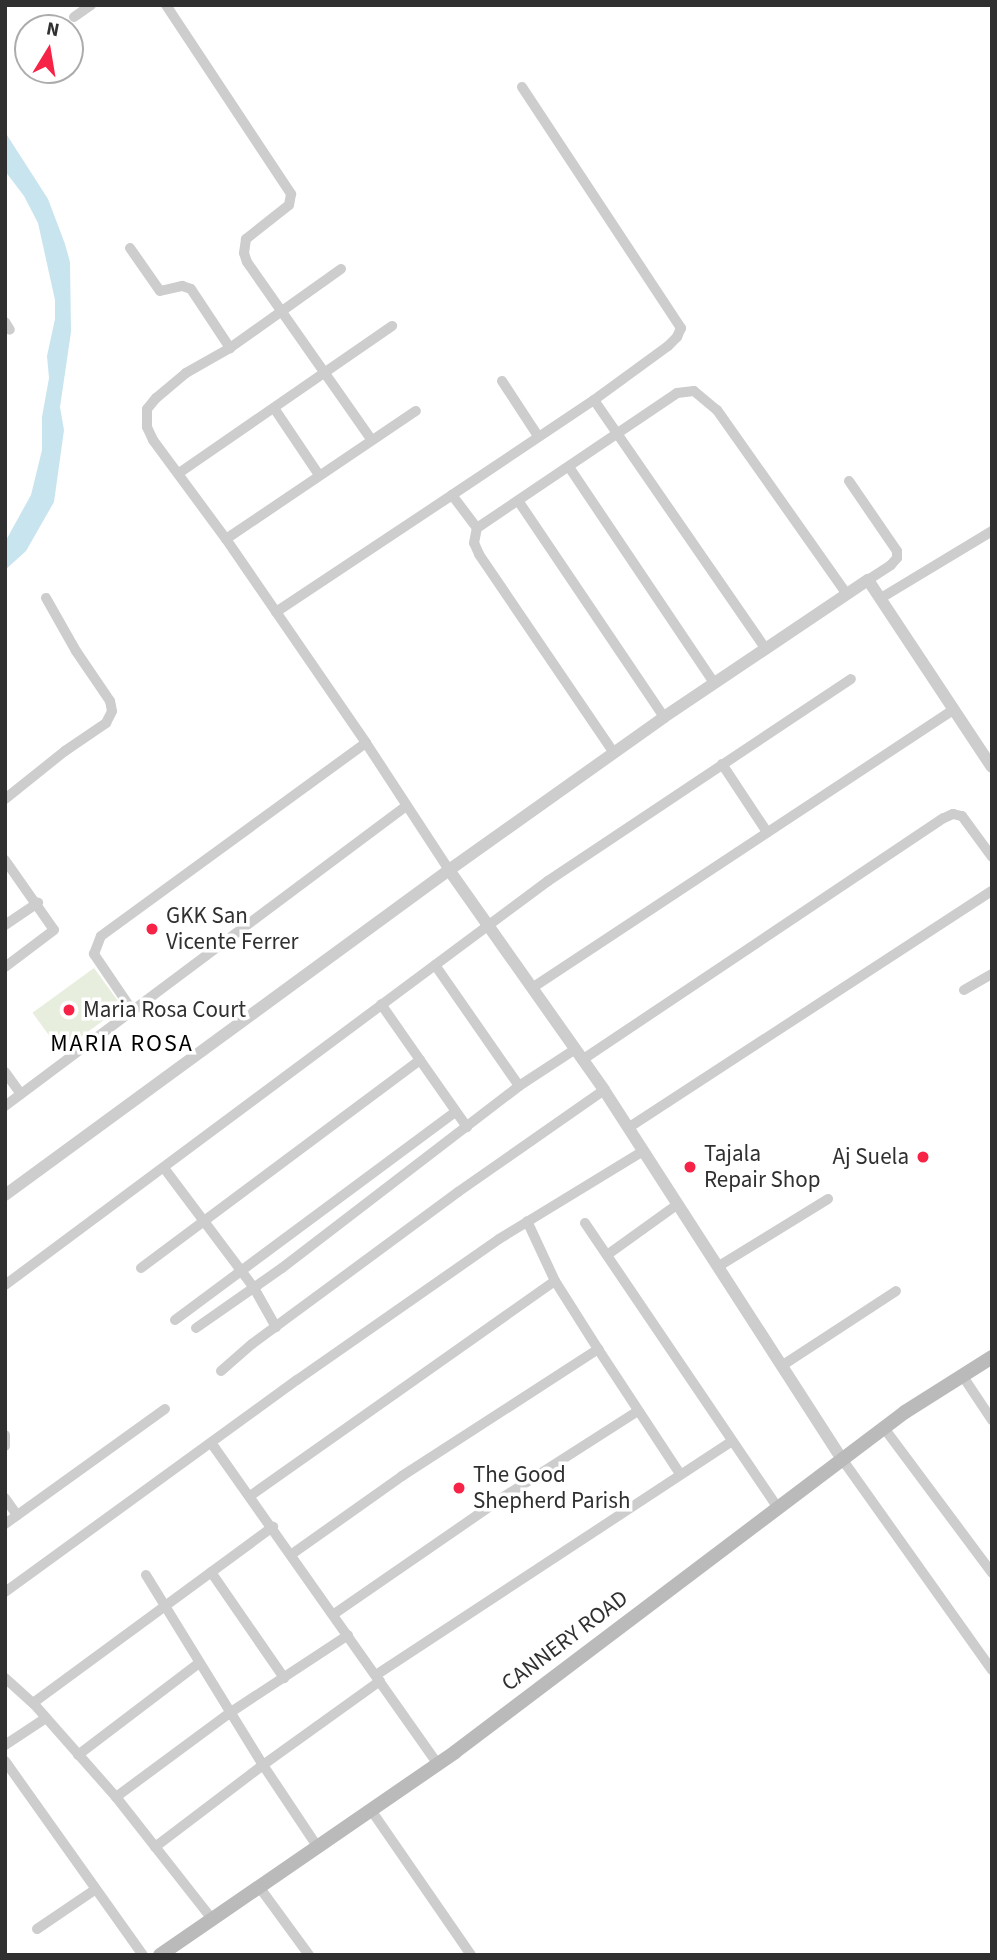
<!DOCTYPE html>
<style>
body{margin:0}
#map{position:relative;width:997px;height:1960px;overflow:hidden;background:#fff;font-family:"Source Sans 3",sans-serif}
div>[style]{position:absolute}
.green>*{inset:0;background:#e8eedd;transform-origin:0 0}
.water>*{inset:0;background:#c7e4ef}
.minor>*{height:10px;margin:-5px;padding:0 5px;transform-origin:5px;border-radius:5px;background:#cdcdcd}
.tertiary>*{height:12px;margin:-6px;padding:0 6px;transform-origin:6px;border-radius:6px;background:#cdcdcd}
.secondary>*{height:14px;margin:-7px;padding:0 7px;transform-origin:7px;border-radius:7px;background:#bababa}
.dots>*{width:19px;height:19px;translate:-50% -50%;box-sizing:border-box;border:4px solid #fff;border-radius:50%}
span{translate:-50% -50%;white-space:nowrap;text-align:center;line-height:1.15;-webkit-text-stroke:7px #fff;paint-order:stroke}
.poi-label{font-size:23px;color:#303030}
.left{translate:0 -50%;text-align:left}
.right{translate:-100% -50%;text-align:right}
.street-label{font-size:23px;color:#303030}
.neighbourhood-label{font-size:24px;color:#000;letter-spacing:2px}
.frame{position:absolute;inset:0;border:7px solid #303030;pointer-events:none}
.north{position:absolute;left:14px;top:14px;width:70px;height:70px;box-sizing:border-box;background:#fff;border:2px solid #acacac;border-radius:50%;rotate:11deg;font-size:19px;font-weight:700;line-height:28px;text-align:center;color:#303030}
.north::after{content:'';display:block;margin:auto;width:24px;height:32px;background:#f62347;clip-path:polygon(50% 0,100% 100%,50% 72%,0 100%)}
</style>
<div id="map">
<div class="green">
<i style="left:94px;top:968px;width:48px;height:76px;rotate:54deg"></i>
</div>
<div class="water">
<i style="clip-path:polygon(5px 132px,48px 199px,65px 244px,70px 262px,71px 332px,60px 407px,64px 430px,54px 502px,26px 551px,5px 570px,5px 542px,31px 495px,42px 450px,42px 417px,49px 378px,47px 356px,55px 319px,55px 300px,38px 223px,24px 196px,5px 171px)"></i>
</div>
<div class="minor">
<i style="left:166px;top:5px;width:227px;rotate:56.5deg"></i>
<i style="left:291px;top:194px;width:11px;rotate:100deg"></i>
<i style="left:289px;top:205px;width:55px;rotate:141.7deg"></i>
<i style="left:246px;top:239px;width:14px;rotate:98deg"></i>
<i style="left:244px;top:253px;width:9px;rotate:72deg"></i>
<i style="left:247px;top:262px;width:216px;rotate:55deg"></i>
<i style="left:74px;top:17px;width:21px;rotate:-35deg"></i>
<i style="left:522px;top:87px;width:289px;rotate:56.6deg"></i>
<i style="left:681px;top:328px;width:10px;rotate:114deg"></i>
<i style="left:677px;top:337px;width:13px;rotate:135deg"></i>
<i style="left:668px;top:346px;width:92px;rotate:143.9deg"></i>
<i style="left:594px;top:400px;width:303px;rotate:55.4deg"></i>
<i style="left:130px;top:248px;width:52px;rotate:55.1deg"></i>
<i style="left:160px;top:291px;width:23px;rotate:-13deg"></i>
<i style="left:182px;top:286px;width:9px;rotate:18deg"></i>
<i style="left:191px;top:289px;width:71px;rotate:56.5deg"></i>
<i style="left:341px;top:269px;width:136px;rotate:144.6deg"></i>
<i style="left:230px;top:348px;width:51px;rotate:150.4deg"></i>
<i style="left:186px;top:373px;width:39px;rotate:140deg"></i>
<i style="left:156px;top:398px;width:14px;rotate:129deg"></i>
<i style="left:147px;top:409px;width:18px;rotate:90deg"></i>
<i style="left:147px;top:427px;width:14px;rotate:65deg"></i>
<i style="left:153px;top:440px;width:123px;rotate:53.6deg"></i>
<i style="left:226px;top:539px;width:247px;rotate:55.5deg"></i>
<i style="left:366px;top:743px;width:152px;rotate:56.8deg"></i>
<i style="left:5px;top:322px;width:9px;rotate:58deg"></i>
<i style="left:502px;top:381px;width:66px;rotate:56.8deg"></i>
<i style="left:274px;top:408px;width:81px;rotate:56.1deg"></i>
<i style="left:569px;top:467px;width:260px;rotate:56.1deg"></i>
<i style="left:179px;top:473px;width:259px;rotate:-34.6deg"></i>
<i style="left:849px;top:481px;width:85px;rotate:55.6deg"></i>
<i style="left:897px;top:551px;width:7px;rotate:90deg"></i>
<i style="left:897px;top:558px;width:9px;rotate:131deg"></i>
<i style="left:891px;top:565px;width:27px;rotate:147deg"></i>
<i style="left:452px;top:495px;width:171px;rotate:-33.8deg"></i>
<i style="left:519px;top:502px;width:259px;rotate:56deg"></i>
<i style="left:226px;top:539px;width:229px;rotate:-34deg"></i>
<i style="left:881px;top:598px;width:130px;rotate:-31.1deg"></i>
<i style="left:276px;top:612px;width:211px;rotate:-33.6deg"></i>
<i style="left:452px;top:495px;width:41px;rotate:52.9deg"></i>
<i style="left:614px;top:753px;width:240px;rotate:-124.2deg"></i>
<i style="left:479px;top:554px;width:12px;rotate:-114deg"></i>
<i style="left:474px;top:543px;width:15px;rotate:-79deg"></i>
<i style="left:477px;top:528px;width:241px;rotate:-34deg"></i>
<i style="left:677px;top:393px;width:17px;rotate:-7deg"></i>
<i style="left:694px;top:391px;width:30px;rotate:40deg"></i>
<i style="left:717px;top:410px;width:224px;rotate:54.8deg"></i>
<i style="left:722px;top:764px;width:82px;rotate:56.5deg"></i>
<i style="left:5px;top:799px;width:77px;rotate:-38.7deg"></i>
<i style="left:65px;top:751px;width:50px;rotate:-34.3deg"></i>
<i style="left:106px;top:723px;width:13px;rotate:-63deg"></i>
<i style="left:112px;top:711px;width:10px;rotate:-101deg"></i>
<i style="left:110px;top:701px;width:60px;rotate:-124.2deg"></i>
<i style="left:76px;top:651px;width:61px;rotate:-119.5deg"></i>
<i style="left:5px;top:860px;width:85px;rotate:55deg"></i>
<i style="left:54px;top:930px;width:61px;rotate:142.9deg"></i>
<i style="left:5px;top:925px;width:40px;rotate:-34deg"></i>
<i style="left:435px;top:965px;width:147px;rotate:55.2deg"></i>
<i style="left:532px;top:988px;width:505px;rotate:-33.44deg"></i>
<i style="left:964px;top:990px;width:32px;rotate:-30deg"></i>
<i style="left:132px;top:1010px;width:68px;rotate:-124.2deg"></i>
<i style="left:94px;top:954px;width:19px;rotate:-69deg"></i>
<i style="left:101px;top:936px;width:328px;rotate:-36.1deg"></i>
<i style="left:420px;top:1060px;width:82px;rotate:55deg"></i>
<i style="left:582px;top:1060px;width:435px;rotate:-33.8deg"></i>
<i style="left:944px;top:818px;width:10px;rotate:-24deg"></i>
<i style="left:953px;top:814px;width:9px;rotate:13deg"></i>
<i style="left:962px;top:816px;width:51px;rotate:53.8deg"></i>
<i style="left:5px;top:1072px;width:27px;rotate:54deg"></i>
<i style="left:5px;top:1106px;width:501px;rotate:-36.8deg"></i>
<i style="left:628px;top:1128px;width:434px;rotate:-33.1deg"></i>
<i style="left:164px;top:1168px;width:150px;rotate:53.1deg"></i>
<i style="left:254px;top:1288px;width:45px;rotate:60.6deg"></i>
<i style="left:585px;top:1223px;width:344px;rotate:55.9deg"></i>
<i style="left:607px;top:1255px;width:87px;rotate:-35.7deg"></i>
<i style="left:719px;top:1266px;width:128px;rotate:-31.6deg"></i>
<i style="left:141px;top:1268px;width:348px;rotate:-36.7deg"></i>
<i style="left:420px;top:1060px;width:68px;rotate:-124.9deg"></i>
<i style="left:5px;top:1285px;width:677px;rotate:-36.65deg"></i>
<i style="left:548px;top:881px;width:364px;rotate:-33.7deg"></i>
<i style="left:175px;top:1320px;width:349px;rotate:-36.6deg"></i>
<i style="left:196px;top:1328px;width:105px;rotate:-34.9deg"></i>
<i style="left:282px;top:1268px;width:299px;rotate:-37.5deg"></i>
<i style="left:519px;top:1086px;width:66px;rotate:-33.2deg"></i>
<i style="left:598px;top:1349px;width:149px;rotate:56.7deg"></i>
<i style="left:783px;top:1365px;width:135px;rotate:-33.2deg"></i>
<i style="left:221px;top:1371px;width:41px;rotate:-41.1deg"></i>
<i style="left:252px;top:1344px;width:256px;rotate:-36.4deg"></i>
<i style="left:458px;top:1192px;width:178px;rotate:-34.9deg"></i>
<i style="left:962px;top:1375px;width:54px;rotate:56.3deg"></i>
<i style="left:884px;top:1428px;width:181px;rotate:53.3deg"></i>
<i style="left:5px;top:1435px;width:11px;rotate:90deg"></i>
<i style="left:212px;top:1444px;width:392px;rotate:54.8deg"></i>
<i style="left:842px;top:1459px;width:259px;rotate:54.6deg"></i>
<i style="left:250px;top:1496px;width:373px;rotate:-35.2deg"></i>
<i style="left:5px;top:1498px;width:21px;rotate:55deg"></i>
<i style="left:5px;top:1524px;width:197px;rotate:-35.7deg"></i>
<i style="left:292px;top:1554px;width:135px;rotate:-35.3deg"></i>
<i style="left:402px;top:1476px;width:234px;rotate:-32.9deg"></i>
<i style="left:598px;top:1349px;width:80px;rotate:-122.3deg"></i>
<i style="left:555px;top:1281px;width:66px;rotate:-115deg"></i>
<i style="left:211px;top:1572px;width:129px;rotate:55.4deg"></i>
<i style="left:146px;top:1575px;width:223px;rotate:58.4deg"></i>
<i style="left:263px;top:1765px;width:97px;rotate:56.3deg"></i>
<i style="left:5px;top:1592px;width:361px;rotate:-36deg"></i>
<i style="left:297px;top:1380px;width:246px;rotate:-34.9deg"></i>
<i style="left:499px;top:1239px;width:169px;rotate:-31.4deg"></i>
<i style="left:334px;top:1614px;width:208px;rotate:-34.6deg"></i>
<i style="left:505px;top:1496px;width:158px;rotate:-32.6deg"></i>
<i style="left:376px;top:1675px;width:426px;rotate:-33.3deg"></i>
<i style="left:5px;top:1678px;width:38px;rotate:42deg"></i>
<i style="left:5px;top:1745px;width:49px;rotate:-33.4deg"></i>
<i style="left:78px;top:1755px;width:152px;rotate:-37.2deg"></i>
<i style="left:5px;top:1761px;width:238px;rotate:54.6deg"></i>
<i style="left:116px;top:1797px;width:143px;rotate:-36.5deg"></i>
<i style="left:231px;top:1712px;width:140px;rotate:-33.3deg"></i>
<i style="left:371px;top:1810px;width:176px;rotate:55.4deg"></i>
<i style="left:155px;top:1847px;width:136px;rotate:-37.2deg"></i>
<i style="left:263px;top:1765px;width:144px;rotate:-35.7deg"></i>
<i style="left:260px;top:1888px;width:83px;rotate:53.8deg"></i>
<i style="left:212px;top:1919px;width:155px;rotate:-128.2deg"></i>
<i style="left:116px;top:1797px;width:125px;rotate:-131.4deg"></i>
<i style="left:33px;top:1703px;width:298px;rotate:-36.3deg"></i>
<i style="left:37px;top:1929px;width:71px;rotate:-34.1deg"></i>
</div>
<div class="tertiary">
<i style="left:449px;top:870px;width:269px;rotate:54.8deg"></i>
<i style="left:604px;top:1090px;width:439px;rotate:57.2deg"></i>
<i style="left:5px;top:1195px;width:550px;rotate:-36.2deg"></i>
<i style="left:449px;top:870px;width:264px;rotate:-35.4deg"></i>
<i style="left:664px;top:717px;width:246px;rotate:-33.9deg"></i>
<i style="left:868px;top:580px;width:224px;rotate:56.5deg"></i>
</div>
<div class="secondary">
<i style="left:160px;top:1955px;width:358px;rotate:-34.5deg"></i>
<i style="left:455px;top:1752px;width:564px;rotate:-37.07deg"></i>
<i style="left:905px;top:1412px;width:103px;rotate:-32.3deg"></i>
</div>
<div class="dots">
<i style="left:152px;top:929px;background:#f62347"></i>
<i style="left:69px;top:1010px;background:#f62347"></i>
<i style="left:923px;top:1157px;background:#f62347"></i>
<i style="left:690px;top:1167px;background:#f62347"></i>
<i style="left:459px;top:1488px;background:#f62347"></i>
</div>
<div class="poi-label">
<span class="left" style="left:166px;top:929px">GKK San<br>Vicente Ferrer</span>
<span class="left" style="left:83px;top:1010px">Maria Rosa Court</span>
<span class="left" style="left:704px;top:1167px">Tajala<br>Repair Shop</span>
<span class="right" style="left:909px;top:1157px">Aj Suela</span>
<span class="left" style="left:473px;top:1488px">The Good<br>Shepherd Parish</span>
</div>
<div class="street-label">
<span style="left:565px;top:1641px;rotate:-37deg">CANNERY ROAD</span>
</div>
<div class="neighbourhood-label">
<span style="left:122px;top:1044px">MARIA ROSA</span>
</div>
<div class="frame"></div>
<div class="north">N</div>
</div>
